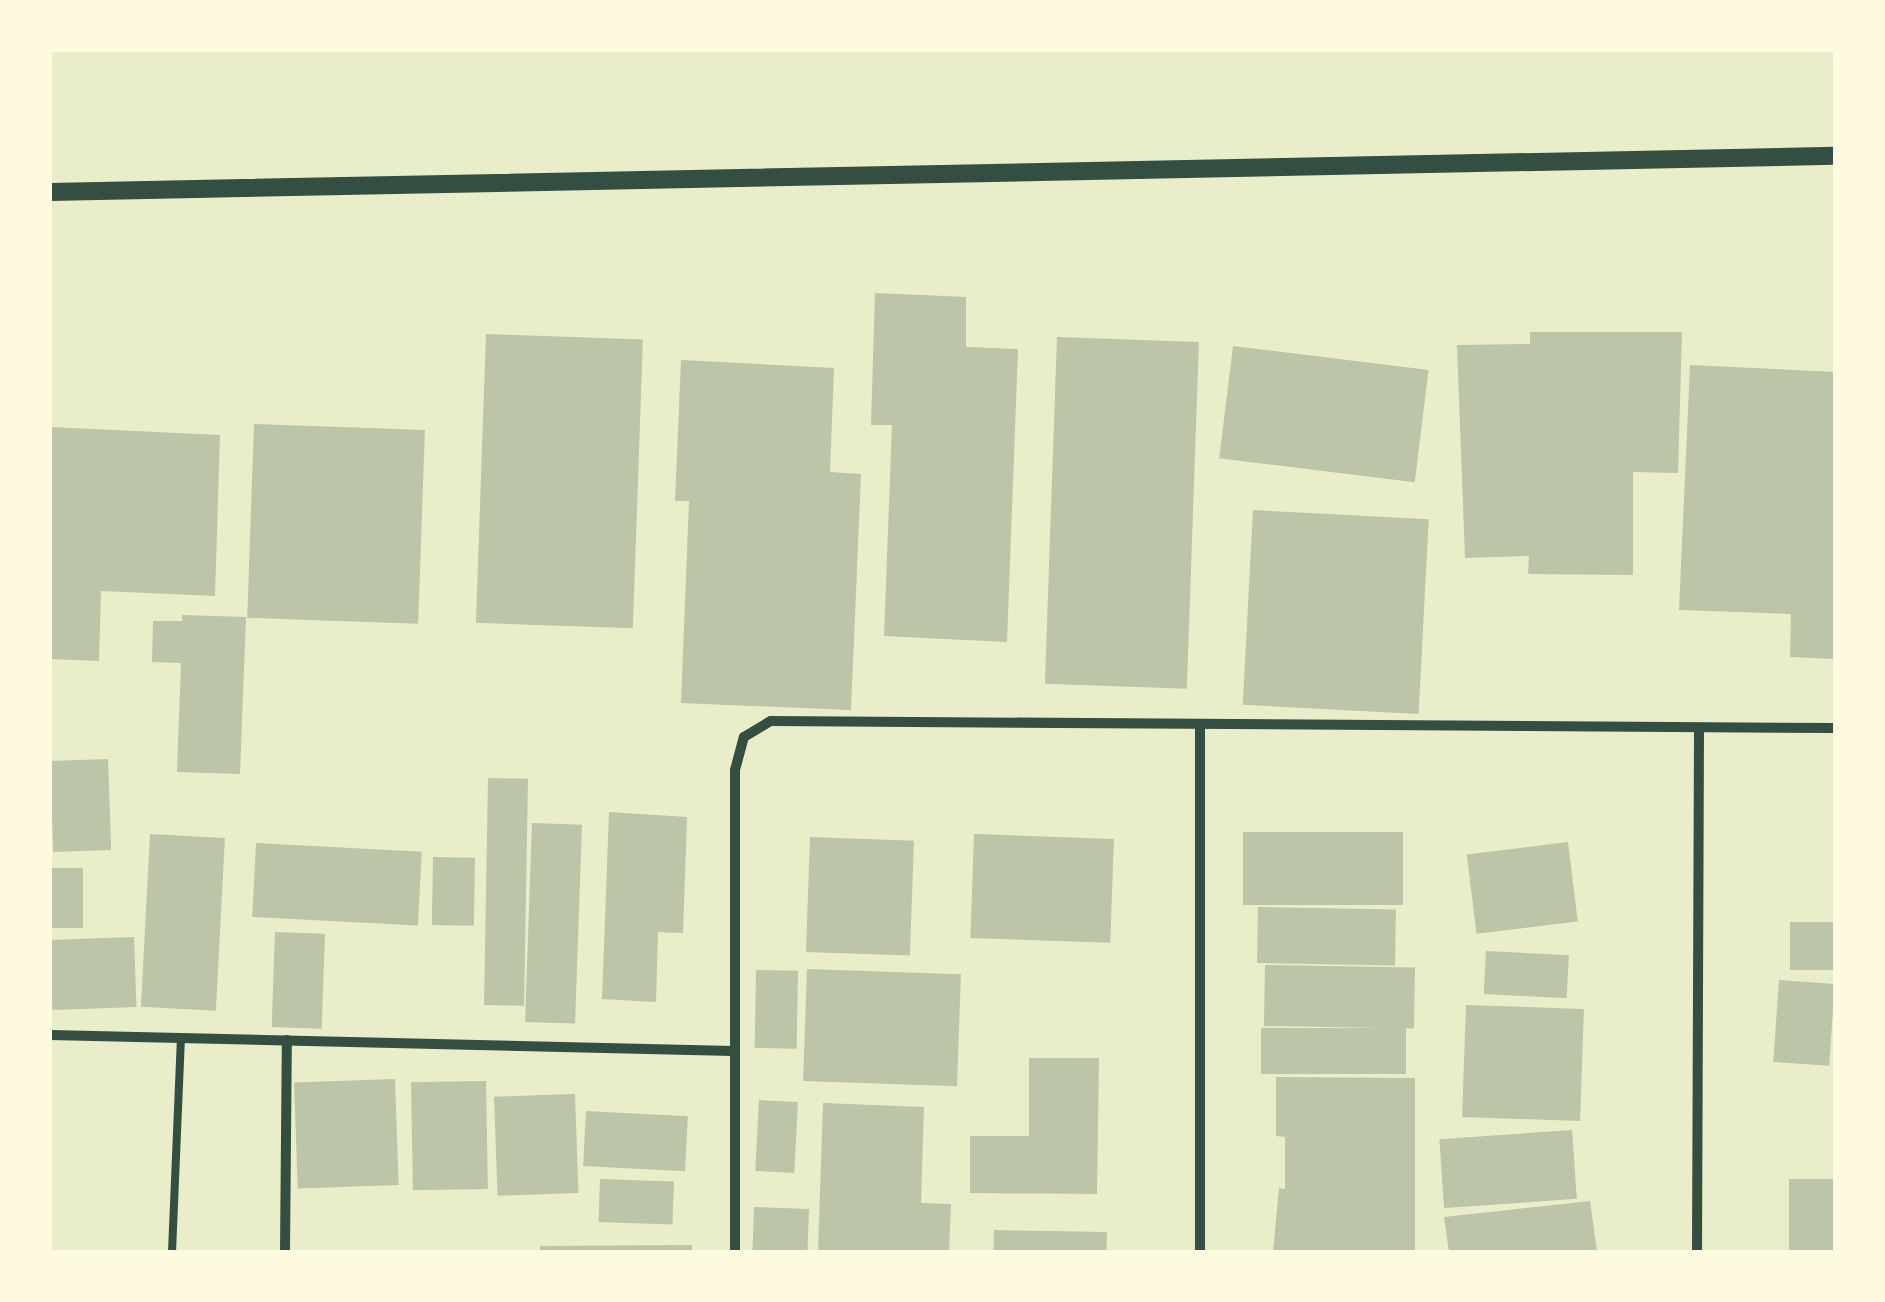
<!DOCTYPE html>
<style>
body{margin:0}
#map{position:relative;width:1885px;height:1302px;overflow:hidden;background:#e9edc9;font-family:"DejaVu Sans",sans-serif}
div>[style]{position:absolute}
.building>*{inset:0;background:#bcc5a7;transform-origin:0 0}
.service>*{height:8px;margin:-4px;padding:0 4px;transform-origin:4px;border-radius:4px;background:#344e41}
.minor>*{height:10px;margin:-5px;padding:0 5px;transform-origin:5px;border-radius:5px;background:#344e41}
.tertiary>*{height:18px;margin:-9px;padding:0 9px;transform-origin:9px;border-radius:9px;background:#344e41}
span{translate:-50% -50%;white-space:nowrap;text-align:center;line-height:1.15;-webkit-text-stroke:8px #fefae0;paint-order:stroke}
.frame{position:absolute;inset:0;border:52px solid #fefae0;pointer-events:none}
</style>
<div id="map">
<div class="building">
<i style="clip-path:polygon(875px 293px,966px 297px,966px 347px,1018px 349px,1007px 642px,884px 636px,892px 425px,871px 425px)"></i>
<i style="clip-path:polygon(1530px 332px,1682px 332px,1678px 473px,1633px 472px,1633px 575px,1528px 574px,1529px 556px,1465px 558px,1457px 345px,1530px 344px)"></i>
<i style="left:486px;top:334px;width:157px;height:289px;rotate:2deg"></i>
<i style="left:1057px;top:337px;width:142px;height:347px;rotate:2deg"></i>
<i style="left:1233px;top:346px;width:197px;height:113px;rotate:7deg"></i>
<i style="clip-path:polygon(681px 360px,834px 368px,830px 472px,861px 474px,851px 710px,681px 703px,689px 501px,675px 501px)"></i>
<i style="clip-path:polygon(1690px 365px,1835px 372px,1835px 659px,1790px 657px,1791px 614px,1679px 610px)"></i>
<i style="left:254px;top:424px;width:171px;height:194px;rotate:2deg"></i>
<i style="clip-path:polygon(50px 427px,220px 435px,215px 596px,101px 591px,99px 661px,50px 659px)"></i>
<i style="left:1253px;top:510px;width:176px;height:195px;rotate:3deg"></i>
<i style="clip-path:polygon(182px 615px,246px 617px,240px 774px,177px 772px,181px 663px,152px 662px,153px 621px,182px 621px)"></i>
<i style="left:108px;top:759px;width:91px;height:58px;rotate:88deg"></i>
<i style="left:488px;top:778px;width:40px;height:227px;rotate:1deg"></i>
<i style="clip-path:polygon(609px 812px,687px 817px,683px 933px,658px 932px,656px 1002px,602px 999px)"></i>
<i style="left:532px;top:823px;width:50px;height:199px;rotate:2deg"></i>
<i style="left:1243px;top:832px;width:160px;height:73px"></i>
<i style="left:150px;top:834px;width:75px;height:173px;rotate:3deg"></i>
<i style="left:974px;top:834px;width:140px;height:104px;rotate:2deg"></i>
<i style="left:810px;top:837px;width:104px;height:115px;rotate:2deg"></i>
<i style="left:1568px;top:842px;width:80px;height:102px;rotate:83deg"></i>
<i style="left:256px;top:843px;width:166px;height:74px;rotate:3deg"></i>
<i style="left:433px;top:857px;width:42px;height:68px;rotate:1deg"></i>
<i style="left:50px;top:868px;width:33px;height:60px"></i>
<i style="left:1258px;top:907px;width:138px;height:56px;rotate:1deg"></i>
<i style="left:1790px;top:922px;width:45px;height:48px"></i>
<i style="left:275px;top:932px;width:50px;height:95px;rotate:2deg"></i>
<i style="left:134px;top:937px;width:70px;height:84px;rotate:88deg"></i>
<i style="left:1486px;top:951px;width:83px;height:43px;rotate:3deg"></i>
<i style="left:1265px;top:965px;width:150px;height:61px;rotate:1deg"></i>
<i style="left:807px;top:969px;width:154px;height:112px;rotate:2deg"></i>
<i style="left:756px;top:970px;width:42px;height:78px;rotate:1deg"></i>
<i style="left:1779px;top:980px;width:56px;height:82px;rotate:4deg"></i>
<i style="left:1466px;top:1005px;width:118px;height:112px;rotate:2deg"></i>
<i style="left:1261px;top:1028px;width:145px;height:46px"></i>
<i style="clip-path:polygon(1029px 1058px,1099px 1058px,1097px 1194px,970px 1193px,970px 1136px,1029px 1136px)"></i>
<i style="clip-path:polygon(1276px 1077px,1415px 1078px,1415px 1252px,1273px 1252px,1279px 1188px,1285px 1189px,1285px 1137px,1276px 1136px)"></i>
<i style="left:395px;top:1079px;width:106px;height:101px;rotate:88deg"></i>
<i style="left:486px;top:1081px;width:108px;height:75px;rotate:89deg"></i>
<i style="left:575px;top:1094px;width:99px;height:81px;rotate:88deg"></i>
<i style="left:759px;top:1100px;width:39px;height:71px;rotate:3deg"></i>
<i style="clip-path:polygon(823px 1103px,924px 1107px,921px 1203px,951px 1204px,949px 1252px,818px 1252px)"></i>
<i style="left:586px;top:1111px;width:102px;height:55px;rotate:3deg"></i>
<i style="left:1572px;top:1130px;width:69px;height:133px;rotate:86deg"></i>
<i style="left:600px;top:1179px;width:74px;height:43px;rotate:2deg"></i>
<i style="left:1789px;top:1179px;width:46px;height:73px"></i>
<i style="clip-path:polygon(1590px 1201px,1597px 1252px,1449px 1252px,1444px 1217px)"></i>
<i style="left:754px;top:1207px;width:55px;height:45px;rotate:2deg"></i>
<i style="left:994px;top:1230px;width:113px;height:22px;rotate:1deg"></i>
<i style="clip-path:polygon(692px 1245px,692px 1252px,540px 1252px,540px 1246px)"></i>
</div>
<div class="service">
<i style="left:172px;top:1252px;width:215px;rotate:-87.6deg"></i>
</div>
<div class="minor">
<i style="left:50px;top:1035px;width:683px;rotate:1.34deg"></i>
<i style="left:285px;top:1252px;width:212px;rotate:-89.5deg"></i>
<i style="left:735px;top:1252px;width:482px;rotate:-90deg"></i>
<i style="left:735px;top:770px;width:34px;rotate:-75deg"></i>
<i style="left:744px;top:737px;width:31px;rotate:-31deg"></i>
<i style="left:771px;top:721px;width:1064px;rotate:0.38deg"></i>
<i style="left:1200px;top:1252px;width:528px;rotate:-90deg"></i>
<i style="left:1697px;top:1252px;width:523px;rotate:-89.78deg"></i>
</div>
<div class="tertiary">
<i style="left:50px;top:192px;width:1785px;rotate:-1.16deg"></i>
</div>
<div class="frame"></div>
</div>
